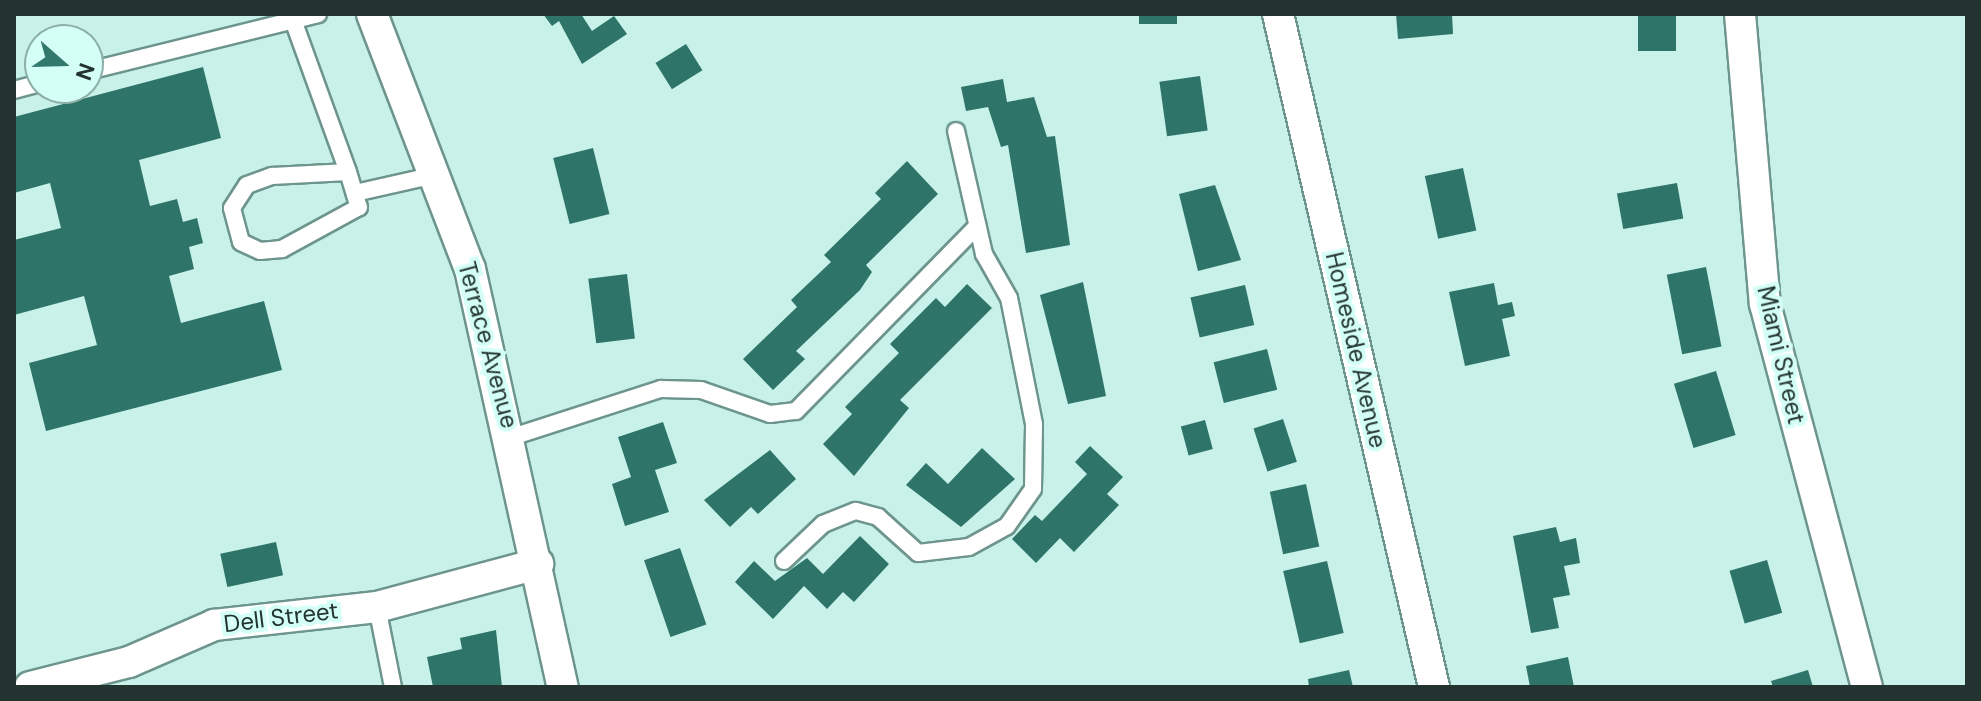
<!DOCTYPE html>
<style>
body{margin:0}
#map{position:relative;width:1981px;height:701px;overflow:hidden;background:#c7f1e9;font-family:"DM Sans",sans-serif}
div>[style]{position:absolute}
.building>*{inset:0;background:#2e7469;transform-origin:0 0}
.roads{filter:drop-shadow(2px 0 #6d958d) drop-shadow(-2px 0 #6d958d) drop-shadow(0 2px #6d958d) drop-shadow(0 -2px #6d958d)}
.lane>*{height:16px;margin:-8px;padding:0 8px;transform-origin:8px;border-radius:8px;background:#fff}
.street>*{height:30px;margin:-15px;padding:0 15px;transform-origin:15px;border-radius:15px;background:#fff}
span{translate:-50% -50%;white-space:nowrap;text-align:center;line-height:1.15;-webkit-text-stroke:8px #d4fff6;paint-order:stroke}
.street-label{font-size:24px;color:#233430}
.frame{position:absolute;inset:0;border:16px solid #233430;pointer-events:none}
.north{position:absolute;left:24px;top:24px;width:80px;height:80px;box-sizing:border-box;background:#d4fff6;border:2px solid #8daea7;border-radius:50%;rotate:110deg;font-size:22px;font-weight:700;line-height:32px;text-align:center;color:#233430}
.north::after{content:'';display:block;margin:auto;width:28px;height:36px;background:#32786d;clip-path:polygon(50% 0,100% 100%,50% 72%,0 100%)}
</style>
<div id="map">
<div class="building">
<i style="clip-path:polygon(543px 14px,581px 14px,592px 31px,614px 16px,627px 34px,582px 64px,559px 21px,552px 26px)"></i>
<i style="left:1139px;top:14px;width:38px;height:10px"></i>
<i style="clip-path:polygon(1396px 14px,1452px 14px,1453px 34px,1398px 39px)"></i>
<i style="left:1638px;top:14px;width:38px;height:37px"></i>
<i style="left:686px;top:44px;width:31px;height:36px;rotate:58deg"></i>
<i style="clip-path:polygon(203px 67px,221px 138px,139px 160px,150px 206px,177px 199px,183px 222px,197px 218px,203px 243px,189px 247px,194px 269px,169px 276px,181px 323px,264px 301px,282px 370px,46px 431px,29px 363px,97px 345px,84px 296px,14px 315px,14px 240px,61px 228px,50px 183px,14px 193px,14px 117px)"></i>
<i style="left:1200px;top:76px;width:55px;height:41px;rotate:82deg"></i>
<i style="clip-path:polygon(1003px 79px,1007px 102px,1034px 97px,1047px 137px,1055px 136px,1070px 245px,1026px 253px,1008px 145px,1001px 147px,988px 107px,966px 111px,961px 87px)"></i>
<i style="left:593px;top:148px;width:68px;height:41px;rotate:76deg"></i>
<i style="clip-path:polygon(907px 161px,938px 194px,866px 265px,872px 272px,860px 290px,796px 351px,805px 359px,773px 390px,743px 359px,797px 307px,791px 300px,831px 262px,824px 255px,881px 199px,875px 193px)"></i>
<i style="left:1463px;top:168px;width:64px;height:39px;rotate:78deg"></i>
<i style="left:1677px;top:183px;width:36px;height:61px;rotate:80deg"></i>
<i style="clip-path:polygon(1215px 185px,1241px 260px,1198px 271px,1179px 194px)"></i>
<i style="left:1706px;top:267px;width:81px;height:40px;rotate:79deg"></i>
<i style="left:627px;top:274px;width:65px;height:39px;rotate:83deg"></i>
<i style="clip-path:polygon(1083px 282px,1106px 396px,1068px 404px,1040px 295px)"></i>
<i style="clip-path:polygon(1494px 283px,1498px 305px,1512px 302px,1515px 316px,1502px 319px,1510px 356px,1465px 366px,1449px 292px)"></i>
<i style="clip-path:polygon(967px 284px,992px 308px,900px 400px,909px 408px,854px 476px,823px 444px,852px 414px,845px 407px,899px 353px,890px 344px,936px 298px,945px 307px)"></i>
<i style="left:1245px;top:285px;width:41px;height:56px;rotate:77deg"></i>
<i style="left:1267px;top:349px;width:42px;height:55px;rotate:76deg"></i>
<i style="left:1716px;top:371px;width:67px;height:44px;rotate:73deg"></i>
<i style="left:1283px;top:419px;width:45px;height:31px;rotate:72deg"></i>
<i style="left:1205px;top:420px;width:30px;height:25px;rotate:75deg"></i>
<i style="clip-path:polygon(663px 422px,677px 463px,655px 470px,669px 512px,625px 526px,612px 484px,631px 477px,618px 437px)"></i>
<i style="clip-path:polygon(1090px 446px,1123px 477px,1107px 494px,1119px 505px,1074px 552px,1060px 538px,1036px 563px,1012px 539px,1035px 515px,1042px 521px,1087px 474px,1075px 462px)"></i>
<i style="clip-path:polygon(982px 448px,1015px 479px,961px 527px,906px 485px,926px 463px,948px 484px)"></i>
<i style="clip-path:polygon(770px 450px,796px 479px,758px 514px,751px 507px,730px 527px,704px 500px)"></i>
<i style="left:1306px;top:484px;width:64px;height:37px;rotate:78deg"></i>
<i style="clip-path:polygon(1556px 527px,1560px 542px,1576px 538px,1580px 563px,1564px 566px,1570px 595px,1553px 598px,1559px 628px,1531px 633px,1513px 536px)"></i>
<i style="clip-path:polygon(860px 536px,889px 564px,854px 602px,843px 592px,827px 609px,804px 586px,773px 619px,735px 582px,754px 561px,775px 581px,807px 558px,823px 574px)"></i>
<i style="left:276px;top:542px;width:34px;height:57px;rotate:78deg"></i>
<i style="left:680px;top:548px;width:81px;height:38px;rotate:71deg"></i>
<i style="left:1767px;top:560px;width:55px;height:39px;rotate:74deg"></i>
<i style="left:1327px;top:561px;width:74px;height:45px;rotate:77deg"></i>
<i style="clip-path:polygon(496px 630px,502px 687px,433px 687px,427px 657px,462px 649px,460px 638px)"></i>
<i style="clip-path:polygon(1568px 657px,1574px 687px,1530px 687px,1526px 666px)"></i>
<i style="clip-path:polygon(1349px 670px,1353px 687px,1309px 687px,1308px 679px)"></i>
<i style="clip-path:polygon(1808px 670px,1813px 687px,1773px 687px,1771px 681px)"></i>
</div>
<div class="roads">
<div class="lane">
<i style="left:293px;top:20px;width:162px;rotate:70.1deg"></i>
<i style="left:348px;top:172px;width:37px;rotate:73deg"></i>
<i style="left:359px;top:207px;width:88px;rotate:151.4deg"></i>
<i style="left:282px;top:249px;width:22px;rotate:175deg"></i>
<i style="left:260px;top:251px;width:21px;rotate:-155deg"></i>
<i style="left:241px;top:242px;width:35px;rotate:-105deg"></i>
<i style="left:232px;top:208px;width:27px;rotate:-57deg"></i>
<i style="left:247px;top:185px;width:27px;rotate:-20deg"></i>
<i style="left:272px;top:176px;width:76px;rotate:-3deg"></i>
<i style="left:88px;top:71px;width:237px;rotate:-13.9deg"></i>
<i style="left:14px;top:90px;width:27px;rotate:-15deg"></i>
<i style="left:355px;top:193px;width:82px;rotate:-12.7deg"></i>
<i style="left:512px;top:437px;width:157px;rotate:-17.9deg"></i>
<i style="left:661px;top:389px;width:40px;rotate:1.4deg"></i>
<i style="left:701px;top:390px;width:73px;rotate:19.2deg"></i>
<i style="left:770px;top:414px;width:26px;rotate:-7deg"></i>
<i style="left:796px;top:411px;width:259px;rotate:-45.6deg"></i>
<i style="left:784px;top:561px;width:54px;rotate:-43.5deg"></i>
<i style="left:823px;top:524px;width:35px;rotate:-22deg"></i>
<i style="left:856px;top:511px;width:23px;rotate:15deg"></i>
<i style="left:878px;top:517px;width:54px;rotate:42deg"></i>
<i style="left:918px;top:553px;width:51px;rotate:-6.7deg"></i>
<i style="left:969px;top:547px;width:43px;rotate:-28.9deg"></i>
<i style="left:1007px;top:526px;width:45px;rotate:-54.9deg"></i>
<i style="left:1033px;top:489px;width:65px;rotate:-89.1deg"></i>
<i style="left:1034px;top:424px;width:128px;rotate:-101.2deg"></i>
<i style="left:1009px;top:298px;width:51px;rotate:-119.6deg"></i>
<i style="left:984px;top:254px;width:126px;rotate:-102.8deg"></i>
<i style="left:377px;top:607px;width:82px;rotate:78.7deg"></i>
</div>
<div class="street">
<i style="left:372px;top:14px;width:273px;rotate:69deg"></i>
<i style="left:470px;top:269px;width:428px;rotate:77.5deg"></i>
<i style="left:1278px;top:14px;width:691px;rotate:76.95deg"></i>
<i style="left:1740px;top:14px;width:291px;rotate:85.1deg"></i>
<i style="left:1765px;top:304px;width:396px;rotate:75.1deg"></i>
<i style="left:30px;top:687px;width:102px;rotate:-14.2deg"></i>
<i style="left:129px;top:662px;width:93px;rotate:-23.5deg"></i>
<i style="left:214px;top:625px;width:164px;rotate:-6.3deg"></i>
<i style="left:377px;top:607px;width:167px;rotate:-15deg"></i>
</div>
</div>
<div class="street-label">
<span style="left:488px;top:345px;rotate:75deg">Terrace Avenue</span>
<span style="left:1356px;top:350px;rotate:77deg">Homeside Avenue</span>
<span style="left:1781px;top:355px;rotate:77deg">Miami Street</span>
<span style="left:281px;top:617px;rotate:-7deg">Dell Street</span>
</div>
<div class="frame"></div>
<div class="north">N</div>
</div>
